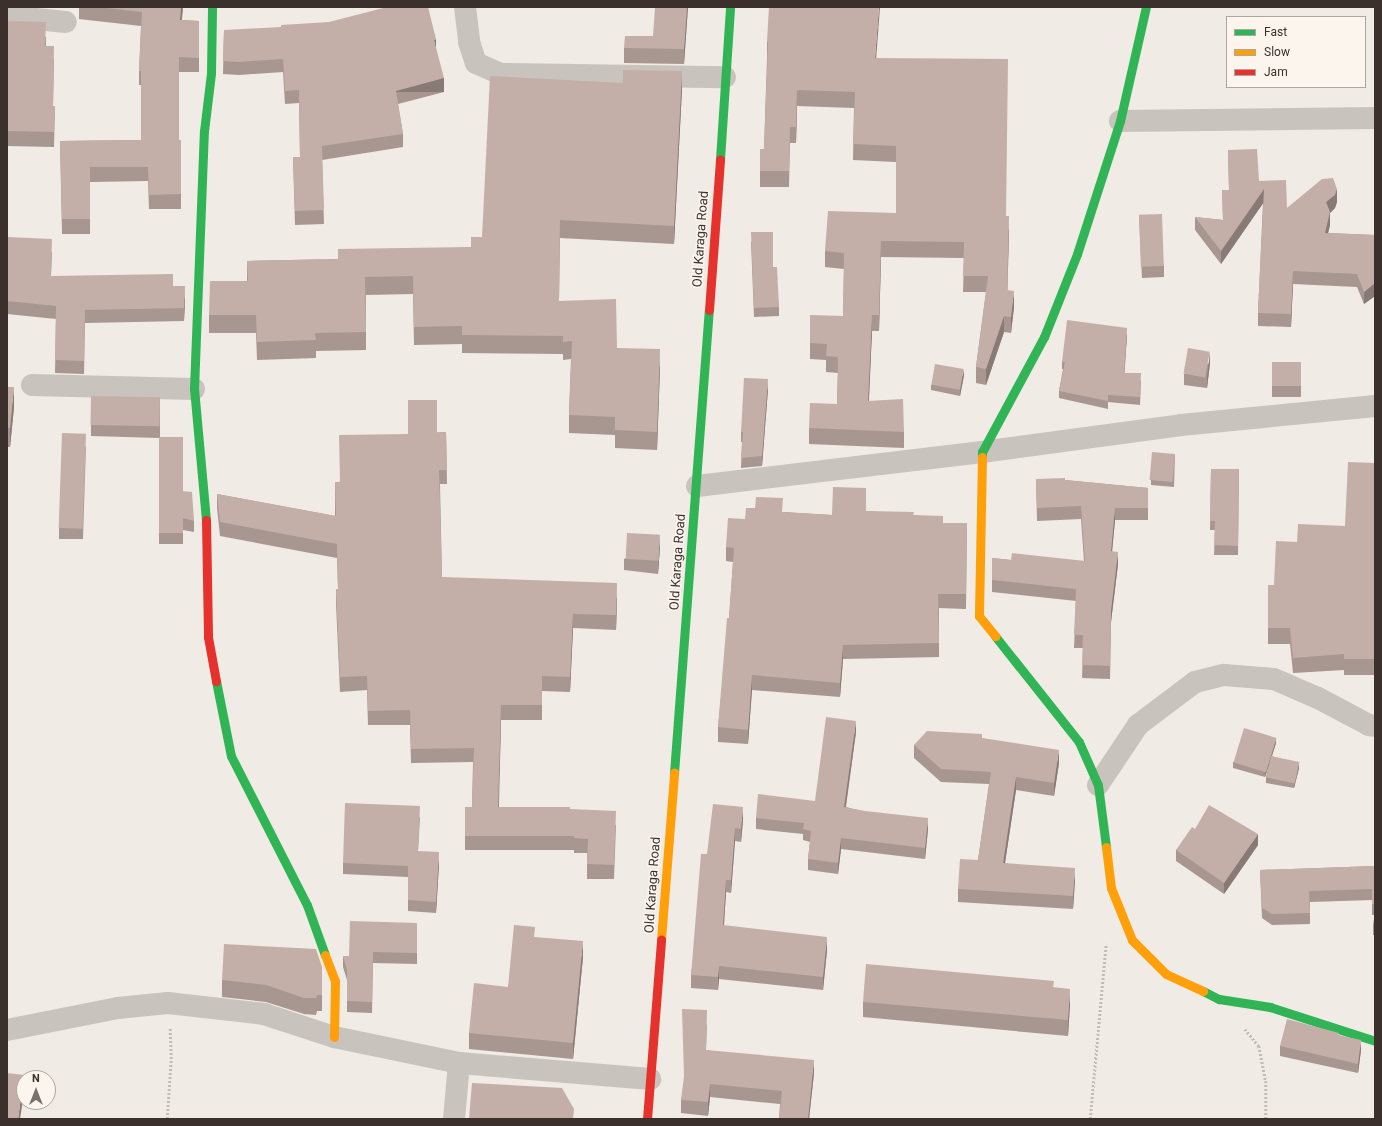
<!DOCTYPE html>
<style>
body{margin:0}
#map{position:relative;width:1382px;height:1126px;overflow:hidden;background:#f0ebe5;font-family:Roboto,sans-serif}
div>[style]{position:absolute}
.path>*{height:2.5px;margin-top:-1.25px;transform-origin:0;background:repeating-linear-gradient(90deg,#c2bbb6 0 2px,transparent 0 4px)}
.street>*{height:22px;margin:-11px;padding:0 11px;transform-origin:11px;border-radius:11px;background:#c9c3be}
.fast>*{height:9px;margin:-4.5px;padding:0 4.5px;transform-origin:4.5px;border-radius:4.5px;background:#30b455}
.slow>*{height:9px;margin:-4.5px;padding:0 4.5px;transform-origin:4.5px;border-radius:4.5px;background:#ff9f0a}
.jam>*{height:9px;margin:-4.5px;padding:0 4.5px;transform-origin:4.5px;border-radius:4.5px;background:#e5322d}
.wall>*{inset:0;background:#a89690;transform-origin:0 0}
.shaded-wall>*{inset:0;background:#887a75;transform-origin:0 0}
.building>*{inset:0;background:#c3afa7;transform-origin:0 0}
span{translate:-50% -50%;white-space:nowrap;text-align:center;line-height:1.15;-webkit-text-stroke:3px #fbf5ee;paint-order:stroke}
.street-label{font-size:13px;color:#3b302b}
.frame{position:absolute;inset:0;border:8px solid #3b302b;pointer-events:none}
.legend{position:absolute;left:1226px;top:16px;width:140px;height:72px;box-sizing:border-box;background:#fbf5ee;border:1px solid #aea6a0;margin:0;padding:5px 7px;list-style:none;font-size:12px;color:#3b302b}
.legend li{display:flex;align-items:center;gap:8px;height:20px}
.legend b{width:20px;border:1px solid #aea6a0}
.north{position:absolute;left:16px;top:1070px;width:40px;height:40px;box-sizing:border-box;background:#fbf5ee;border:1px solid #aea6a0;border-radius:50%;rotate:0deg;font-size:11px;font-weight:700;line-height:16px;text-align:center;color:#3b302b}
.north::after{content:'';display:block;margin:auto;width:14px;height:18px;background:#7a716c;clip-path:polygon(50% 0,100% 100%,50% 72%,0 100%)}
</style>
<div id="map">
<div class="path">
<i style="left:1245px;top:1029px;width:22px;rotate:51deg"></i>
<i style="left:1259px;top:1046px;width:36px;rotate:79deg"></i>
<i style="left:1266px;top:1081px;width:38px;rotate:90deg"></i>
<i style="left:167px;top:1119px;width:60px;rotate:-86.2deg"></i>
<i style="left:171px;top:1059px;width:31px;rotate:-92deg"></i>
<i style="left:1090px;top:1119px;width:176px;rotate:-84.8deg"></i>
</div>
<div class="street">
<i style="left:465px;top:7px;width:35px;rotate:83deg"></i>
<i style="left:469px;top:42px;width:22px;rotate:72deg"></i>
<i style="left:476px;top:63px;width:27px;rotate:24deg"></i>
<i style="left:501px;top:74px;width:224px;rotate:0.8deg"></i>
<i style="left:7px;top:16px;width:59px;rotate:5.8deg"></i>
<i style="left:1120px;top:121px;width:255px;rotate:-0.7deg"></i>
<i style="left:32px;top:385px;width:162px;rotate:1.4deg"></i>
<i style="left:697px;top:486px;width:287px;rotate:-6.8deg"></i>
<i style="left:982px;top:452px;width:201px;rotate:-7.7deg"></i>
<i style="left:1181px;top:425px;width:195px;rotate:-5.6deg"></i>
<i style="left:1098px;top:785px;width:72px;rotate:-56.3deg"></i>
<i style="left:1138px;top:725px;width:71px;rotate:-37deg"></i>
<i style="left:1195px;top:682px;width:30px;rotate:-14deg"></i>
<i style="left:1224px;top:675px;width:50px;rotate:4.6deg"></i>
<i style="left:1274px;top:679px;width:48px;rotate:23.4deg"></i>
<i style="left:1318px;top:698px;width:58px;rotate:27.9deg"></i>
<i style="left:1369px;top:725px;width:6px;rotate:9deg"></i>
<i style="left:7px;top:1030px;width:113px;rotate:-11.2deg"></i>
<i style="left:118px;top:1008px;width:50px;rotate:-5.7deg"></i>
<i style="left:168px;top:1003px;width:97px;rotate:6.5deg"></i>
<i style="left:264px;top:1014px;width:74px;rotate:18.2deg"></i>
<i style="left:334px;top:1037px;width:128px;rotate:11.7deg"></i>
<i style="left:459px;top:1063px;width:192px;rotate:4.8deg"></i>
<i style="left:454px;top:1119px;width:56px;rotate:-84.9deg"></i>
</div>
<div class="fast">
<i style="left:720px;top:159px;width:152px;rotate:-86.2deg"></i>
<i style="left:982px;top:457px;width:5px;rotate:-90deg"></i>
<i style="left:982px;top:452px;width:131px;rotate:-61.7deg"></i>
<i style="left:1044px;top:337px;width:89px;rotate:-68.3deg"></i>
<i style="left:1077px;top:254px;width:140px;rotate:-72.1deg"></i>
<i style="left:1120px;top:121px;width:117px;rotate:-77.2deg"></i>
<i style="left:206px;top:520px;width:132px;rotate:-95.2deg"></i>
<i style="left:194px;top:389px;width:258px;rotate:-87.8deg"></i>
<i style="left:204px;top:131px;width:58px;rotate:-83.1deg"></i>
<i style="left:211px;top:73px;width:66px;rotate:-89.1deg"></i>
<i style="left:995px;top:636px;width:135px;rotate:51.6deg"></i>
<i style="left:1079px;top:742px;width:47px;rotate:66.2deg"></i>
<i style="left:1098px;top:785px;width:63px;rotate:82.6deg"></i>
<i style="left:216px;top:681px;width:76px;rotate:78.7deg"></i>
<i style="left:231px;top:756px;width:167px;rotate:63deg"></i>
<i style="left:307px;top:905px;width:53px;rotate:70.2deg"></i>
<i style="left:674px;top:773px;width:464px;rotate:-85.7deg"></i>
<i style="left:1203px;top:991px;width:18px;rotate:27deg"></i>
<i style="left:1219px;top:999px;width:52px;rotate:8.9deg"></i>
<i style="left:1270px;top:1007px;width:110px;rotate:17.9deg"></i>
</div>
<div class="slow">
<i style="left:982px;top:457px;width:159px;rotate:91.1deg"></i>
<i style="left:979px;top:616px;width:26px;rotate:51deg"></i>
<i style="left:1106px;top:847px;width:41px;rotate:83deg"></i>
<i style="left:1111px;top:888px;width:56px;rotate:68deg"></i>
<i style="left:1132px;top:940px;width:48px;rotate:45deg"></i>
<i style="left:1166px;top:974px;width:41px;rotate:24.7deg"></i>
<i style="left:661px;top:940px;width:168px;rotate:-85.5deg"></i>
<i style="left:325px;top:955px;width:28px;rotate:69deg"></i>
<i style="left:335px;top:981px;width:56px;rotate:91deg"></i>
</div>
<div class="jam">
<i style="left:709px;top:310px;width:151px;rotate:-85.8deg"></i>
<i style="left:206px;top:520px;width:117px;rotate:89deg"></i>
<i style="left:208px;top:637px;width:45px;rotate:79.7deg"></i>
<i style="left:647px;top:1119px;width:180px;rotate:-85.5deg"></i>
</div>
<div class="wall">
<i style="clip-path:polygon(79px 7px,183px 7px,182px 20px,199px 21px,199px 72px,179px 72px,179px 140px,181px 140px,181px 209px,149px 209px,148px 181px,90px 182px,90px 234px,62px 234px,60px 141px,141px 140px,141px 85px,139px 85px,139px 71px,141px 26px,79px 19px)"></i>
<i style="clip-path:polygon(688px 7px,684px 64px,624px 63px,624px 48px,653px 36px)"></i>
<i style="clip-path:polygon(7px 21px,46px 37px,46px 46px,54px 60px,53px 106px,55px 106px,54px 147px,7px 146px)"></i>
<i style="clip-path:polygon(224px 30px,436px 49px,444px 92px,398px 104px,403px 134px,403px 147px,322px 160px,324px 224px,295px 225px,293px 157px,300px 157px,299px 103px,285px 104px,283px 72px,239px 75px,223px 74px)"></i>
<i style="clip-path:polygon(767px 42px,876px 58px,1006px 216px,1009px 232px,1007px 290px,1014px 307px,1011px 333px,1004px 332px,986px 385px,976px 383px,976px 367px,986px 292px,963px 292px,964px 258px,881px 257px,879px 331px,872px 331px,869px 401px,904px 432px,904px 448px,809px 444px,809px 428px,837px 404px,838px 373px,826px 372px,826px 360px,810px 359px,810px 343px,843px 316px,844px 269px,825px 267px,825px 251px,896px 213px,896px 162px,853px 160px,854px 108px,797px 106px,796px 143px,790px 143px,789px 187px,760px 187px,760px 149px,764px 149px,767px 58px)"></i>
<i style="clip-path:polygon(682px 89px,674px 244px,560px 238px,559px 301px,617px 348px,660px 367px,657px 450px,615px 448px,615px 435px,569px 433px,569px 415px,571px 359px,563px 360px,563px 354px,462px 353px,462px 344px,414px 345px,413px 294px,366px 295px,366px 350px,316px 351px,316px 358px,257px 360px,256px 333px,209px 333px,209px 315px,247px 281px,247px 261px,338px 259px,471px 247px,482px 237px)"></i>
<i style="clip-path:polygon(1228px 150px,1287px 208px,1337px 202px,1335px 208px,1330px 213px,1330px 225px,1328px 233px,1375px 235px,1375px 296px,1364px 304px,1357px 287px,1293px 284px,1291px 327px,1258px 326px,1258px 313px,1263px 203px,1221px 264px,1195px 230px,1195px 217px,1223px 220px,1222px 190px,1229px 190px)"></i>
<i style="clip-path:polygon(1139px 215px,1164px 266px,1164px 277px,1142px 278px)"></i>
<i style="clip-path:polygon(7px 237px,52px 252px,51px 276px,173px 286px,185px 299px,184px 321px,85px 323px,84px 374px,55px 373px,56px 319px,7px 314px)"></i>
<i style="clip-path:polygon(751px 241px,773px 267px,779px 307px,779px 316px,754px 317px)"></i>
<i style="clip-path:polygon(1127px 335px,1124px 373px,1141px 381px,1140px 405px,1108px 402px,1108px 409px,1059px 398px,1059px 391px,1063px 369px,1062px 369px,1062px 362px)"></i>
<i style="left:1272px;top:362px;width:29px;height:35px"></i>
<i style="clip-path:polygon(1210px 363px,1207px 388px,1184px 385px,1184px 374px)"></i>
<i style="clip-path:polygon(964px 375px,960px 396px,931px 390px,931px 385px)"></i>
<i style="clip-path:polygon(7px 387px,14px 407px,10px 447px,7px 447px)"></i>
<i style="clip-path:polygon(768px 389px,762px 466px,741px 468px,742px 442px,741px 442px,741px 432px)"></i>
<i style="clip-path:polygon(160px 397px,160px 437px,183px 491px,194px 521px,194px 532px,183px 530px,183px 544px,159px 544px,159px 438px,91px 436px,91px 425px)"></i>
<i style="clip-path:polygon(446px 432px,447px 484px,440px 484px,442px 577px,617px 598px,616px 630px,573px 628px,570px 692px,542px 691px,542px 720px,501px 720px,499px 807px,570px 809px,616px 825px,614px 879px,587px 879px,587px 853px,574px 853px,574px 850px,465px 850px,465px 807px,472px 807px,473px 762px,411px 763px,410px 725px,368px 725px,367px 690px,340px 692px,336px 604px,336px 589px,338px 589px,337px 558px,220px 536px,217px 508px,217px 494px,335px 516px,335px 482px,339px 482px,408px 434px)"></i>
<i style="clip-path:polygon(86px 445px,83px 539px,59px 539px,59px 528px)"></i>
<i style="clip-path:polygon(1175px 454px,1174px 487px,1151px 485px,1151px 480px)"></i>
<i style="clip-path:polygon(1375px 463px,1375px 675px,1344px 675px,1344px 670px,1293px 673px,1290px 644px,1268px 644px,1268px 585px,1274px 585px,1297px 542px,1345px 526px)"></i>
<i style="clip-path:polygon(1211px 469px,1239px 469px,1238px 555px,1214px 555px,1215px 530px,1210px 530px)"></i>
<i style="clip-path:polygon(1036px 479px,1065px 480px,1148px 488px,1148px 520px,1115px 520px,1112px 551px,1118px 564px,1111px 622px,1110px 679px,1082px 678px,1083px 648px,1074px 648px,1076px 601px,992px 592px,992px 558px,1011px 560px,1084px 561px,1081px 519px,1037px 521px)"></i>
<i style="clip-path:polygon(755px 508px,783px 512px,832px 515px,866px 511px,914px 515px,943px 523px,967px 523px,966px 609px,939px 608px,939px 657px,843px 659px,840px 697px,752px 690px,748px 744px,718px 742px,718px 727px,729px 618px,733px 562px,726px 561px,726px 547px,745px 519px)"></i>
<i style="clip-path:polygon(660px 546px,658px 574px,624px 570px,624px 559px)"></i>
<i style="clip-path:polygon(856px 732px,846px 807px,928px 829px,925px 859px,841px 849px,838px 874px,808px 870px,808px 859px,810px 842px,803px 840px,803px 834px,756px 829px,756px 818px,815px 801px)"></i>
<i style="clip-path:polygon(982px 738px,1059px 763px,1054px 796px,1016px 790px,1005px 863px,1075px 880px,1073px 909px,958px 902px,958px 889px,978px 860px,989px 784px,941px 782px,914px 758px,914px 745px)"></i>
<i style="clip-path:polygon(1276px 743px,1272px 756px,1299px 768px,1294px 788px,1266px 783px,1266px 777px,1269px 765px,1265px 777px,1233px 768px,1233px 762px)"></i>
<i style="clip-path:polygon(420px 817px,418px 851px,439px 864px,436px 913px,408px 911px,408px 877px,343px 874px,343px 863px)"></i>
<i style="clip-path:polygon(743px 820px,741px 842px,735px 841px,731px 893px,726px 892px,724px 926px,827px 950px,823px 990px,719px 979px,718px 990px,691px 988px,691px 975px,707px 854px)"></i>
<i style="clip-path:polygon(1195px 829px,1258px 845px,1224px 894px,1176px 861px,1176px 850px)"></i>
<i style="clip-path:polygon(1375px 866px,1375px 915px,1372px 915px,1372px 900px,1310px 902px,1310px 924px,1272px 925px,1262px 918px,1260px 870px)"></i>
<i style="clip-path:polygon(1375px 916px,1375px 935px,1373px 935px,1373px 924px)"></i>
<i style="clip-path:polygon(417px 923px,417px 964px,373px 963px,372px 1013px,347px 1012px,347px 980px,343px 967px,343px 956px,349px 956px)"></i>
<i style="clip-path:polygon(535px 937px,583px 957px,573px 1059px,469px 1049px,469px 1033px,508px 987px)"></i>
<i style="clip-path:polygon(322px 967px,322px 1011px,317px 1011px,316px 1015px,304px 1014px,266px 1002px,222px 997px,222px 980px)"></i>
<i style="clip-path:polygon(863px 1002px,1070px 1004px,1068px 1036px,863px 1017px)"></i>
<i style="clip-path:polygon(707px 1023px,706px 1050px,814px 1073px,809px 1119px,779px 1119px,780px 1104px,710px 1097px,708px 1116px,681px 1113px,681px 1100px)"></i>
<i style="clip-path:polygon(1339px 1035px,1361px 1050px,1358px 1073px,1280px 1056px,1280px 1046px)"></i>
</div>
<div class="shaded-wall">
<i style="clip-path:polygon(181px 7px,183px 7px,180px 34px,180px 20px)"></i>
<i style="clip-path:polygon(687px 7px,688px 7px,684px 64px,684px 49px)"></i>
<i style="clip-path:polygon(879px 7px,880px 7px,875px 74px,875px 58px)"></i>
<i style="clip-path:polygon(436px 39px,436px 52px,434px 40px)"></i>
<i style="clip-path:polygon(682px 71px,682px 89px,674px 244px,674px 226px)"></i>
<i style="left:444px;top:78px;width:14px;height:50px;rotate:90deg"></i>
<i style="clip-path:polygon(797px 90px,797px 106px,796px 143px,796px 127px)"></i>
<i style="clip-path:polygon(1264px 189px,1264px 202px,1221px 264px,1221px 251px)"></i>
<i style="clip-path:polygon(1337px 189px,1337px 202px,1335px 208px,1330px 213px,1330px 225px,1325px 246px,1326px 202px)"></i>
<i style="clip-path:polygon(1009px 216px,1009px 232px,1007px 306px,1007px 290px)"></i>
<i style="clip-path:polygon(881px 241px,881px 257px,879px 331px,879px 315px)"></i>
<i style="clip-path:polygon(1293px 271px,1293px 284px,1291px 327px,1291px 314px)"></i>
<i style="clip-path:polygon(1375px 283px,1375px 296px,1364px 304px,1364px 292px)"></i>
<i style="clip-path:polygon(185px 286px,185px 299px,184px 321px,184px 308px)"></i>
<i style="clip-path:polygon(1014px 291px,1014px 307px,1011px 333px,1011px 317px)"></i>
<i style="clip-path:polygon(872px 315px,872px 331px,868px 417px,868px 401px)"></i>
<i style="clip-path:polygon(1004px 316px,1004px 332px,986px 385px,986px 369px)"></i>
<i style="clip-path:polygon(1127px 328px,1127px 335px,1124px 381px,1124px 373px)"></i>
<i style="clip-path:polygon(660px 349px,660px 367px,657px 450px,657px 432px)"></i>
<i style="clip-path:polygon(1210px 352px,1210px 363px,1207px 388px,1207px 377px)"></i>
<i style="clip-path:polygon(964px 369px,964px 375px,960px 396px,960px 390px)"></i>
<i style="clip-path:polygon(768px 379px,768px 389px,762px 466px,762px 456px)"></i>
<i style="clip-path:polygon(14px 387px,14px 407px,10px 447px,10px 428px)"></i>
<i style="clip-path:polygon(1115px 508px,1115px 520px,1111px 563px,1111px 551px)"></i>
<i style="clip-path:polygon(660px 535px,660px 546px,658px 574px,658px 563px)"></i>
<i style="clip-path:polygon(1118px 552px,1118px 564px,1111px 622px,1110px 679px,1111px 610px)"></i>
<i style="clip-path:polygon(617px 583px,617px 598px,616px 630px,616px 615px)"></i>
<i style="clip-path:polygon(573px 614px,573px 628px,570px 692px,570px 677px)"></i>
<i style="clip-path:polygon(843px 645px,843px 659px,840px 697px,840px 683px)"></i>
<i style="clip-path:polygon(752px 675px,752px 690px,748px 744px,748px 730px)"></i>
<i style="clip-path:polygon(501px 705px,501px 720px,498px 821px,498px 807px)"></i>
<i style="clip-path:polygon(856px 721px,856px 732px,844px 818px,844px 807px)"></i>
<i style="clip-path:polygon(1276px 738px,1276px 743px,1265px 777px,1265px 772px)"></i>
<i style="clip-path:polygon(1059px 750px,1059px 763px,1054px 796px,1054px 783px)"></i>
<i style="clip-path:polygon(1299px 762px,1299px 768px,1294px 788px,1294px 783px)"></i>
<i style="clip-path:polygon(1016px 777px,1016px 790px,1003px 876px,1003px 863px)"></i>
<i style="clip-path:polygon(743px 807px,743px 820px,741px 842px,741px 829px)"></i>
<i style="clip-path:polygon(928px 818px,928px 829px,925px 859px,925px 848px)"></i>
<i style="clip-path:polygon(735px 828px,735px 841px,731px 893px,731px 880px)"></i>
<i style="clip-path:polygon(1258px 834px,1258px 845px,1224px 894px,1224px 883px)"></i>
<i style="clip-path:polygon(841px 838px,841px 849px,838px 874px,838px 863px)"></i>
<i style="clip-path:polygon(439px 852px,439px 864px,436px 913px,436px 902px)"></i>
<i style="clip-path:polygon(1075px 868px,1075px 880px,1073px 909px,1073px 896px)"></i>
<i style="clip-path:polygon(726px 880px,726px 892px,723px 938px,723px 925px)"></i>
<i style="clip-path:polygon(827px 937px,827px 950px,823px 990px,823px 977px)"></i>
<i style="clip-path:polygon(583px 941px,583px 957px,573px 1059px,573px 1043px)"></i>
<i style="clip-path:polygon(719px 966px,719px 979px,718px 990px,718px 977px)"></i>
<i style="clip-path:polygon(1070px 989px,1070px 1004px,1068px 1036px,1068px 1020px)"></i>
<i style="clip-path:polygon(1361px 1040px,1361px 1050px,1358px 1073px,1358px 1064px)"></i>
<i style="clip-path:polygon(814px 1060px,814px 1073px,809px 1119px,808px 1119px)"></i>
<i style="clip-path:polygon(24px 1075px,24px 1093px,20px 1119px,18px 1119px)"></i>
<i style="clip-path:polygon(710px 1084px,710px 1097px,708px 1116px,708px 1102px)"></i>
</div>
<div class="building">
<i style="clip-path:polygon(98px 7px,181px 7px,180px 20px,199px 21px,199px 58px,179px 57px,179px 140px,181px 140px,181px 194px,149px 195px,148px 167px,90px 167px,90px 219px,62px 219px,60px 141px,141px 140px,141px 71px,139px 71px,142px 12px)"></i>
<i style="clip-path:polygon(387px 7px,428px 7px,436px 39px,434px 40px,444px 78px,396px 91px,403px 134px,322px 146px,324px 210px,295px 211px,293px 157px,300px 157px,299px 90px,285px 91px,283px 59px,239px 62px,223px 61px,224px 30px,281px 27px,281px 25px,329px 22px)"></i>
<i style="clip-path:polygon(655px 7px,687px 7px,684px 49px,624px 48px,625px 36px,653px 36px)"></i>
<i style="clip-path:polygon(769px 7px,879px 7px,875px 58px,1008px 59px,1006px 216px,1009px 216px,1007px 290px,1014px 291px,1011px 317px,1004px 316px,986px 369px,976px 367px,988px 276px,963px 276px,964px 242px,881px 241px,879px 315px,872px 315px,868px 401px,903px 399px,904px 432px,809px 428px,810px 403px,837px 404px,838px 357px,826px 356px,827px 344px,810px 343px,810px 315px,843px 316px,844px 253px,825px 251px,828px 211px,896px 213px,896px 146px,853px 144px,855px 92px,797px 90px,796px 127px,790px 127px,789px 171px,760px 171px,760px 149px,764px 149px,768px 42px,767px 42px)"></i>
<i style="clip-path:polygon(7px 21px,46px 22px,45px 46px,54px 46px,53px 106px,55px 106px,54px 132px,7px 131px)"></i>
<i style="clip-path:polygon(623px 70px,682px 71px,674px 226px,560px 220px,559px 301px,616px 299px,617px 348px,660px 349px,657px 432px,615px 430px,615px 417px,569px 415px,572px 341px,563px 342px,563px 336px,462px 335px,462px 326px,414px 327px,413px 276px,365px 277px,366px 332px,315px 333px,316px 340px,257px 342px,256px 315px,209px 315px,210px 281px,248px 281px,247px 261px,338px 259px,338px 249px,471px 247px,471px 237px,482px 237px,490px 76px,623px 83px)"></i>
<i style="clip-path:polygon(1257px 149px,1259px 181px,1286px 180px,1287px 208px,1322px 179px,1333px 178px,1337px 189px,1335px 195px,1326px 202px,1330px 212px,1325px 233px,1375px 235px,1375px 283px,1364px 292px,1357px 274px,1293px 271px,1291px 314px,1258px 313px,1264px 189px,1221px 251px,1195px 217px,1223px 220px,1222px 190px,1229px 190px,1228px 150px)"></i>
<i style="left:1162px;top:214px;width:52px;height:23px;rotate:88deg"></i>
<i style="clip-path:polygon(751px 232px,773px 232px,773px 267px,777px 267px,779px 307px,754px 308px)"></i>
<i style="clip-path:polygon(7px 237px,52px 239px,51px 276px,173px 274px,173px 286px,185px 286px,184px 308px,85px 310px,84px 361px,55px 360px,56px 306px,7px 301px)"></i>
<i style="clip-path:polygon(1067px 320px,1127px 328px,1124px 373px,1141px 373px,1140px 397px,1108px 395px,1108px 401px,1059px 391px,1065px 362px,1062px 362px)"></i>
<i style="left:1188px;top:348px;width:22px;height:26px;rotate:10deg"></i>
<i style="left:1272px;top:362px;width:29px;height:24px"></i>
<i style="left:935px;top:364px;width:29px;height:21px;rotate:10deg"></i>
<i style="clip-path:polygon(744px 378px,768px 379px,762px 456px,741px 458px,743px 432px,741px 432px)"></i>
<i style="clip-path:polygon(7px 387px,14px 387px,10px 428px,7px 428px)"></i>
<i style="left:91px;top:396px;width:69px;height:29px;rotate:1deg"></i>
<i style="clip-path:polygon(408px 400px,437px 400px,437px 433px,446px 432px,447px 470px,439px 470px,442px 577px,617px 583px,616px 615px,573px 614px,570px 677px,542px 676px,542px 705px,501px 705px,498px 807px,570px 807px,570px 809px,616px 811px,614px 865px,587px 864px,588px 839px,574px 838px,574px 836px,465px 836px,465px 807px,472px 807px,474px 748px,411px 749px,410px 710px,368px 711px,367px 676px,340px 677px,336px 589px,338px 589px,337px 544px,220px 522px,217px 494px,336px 516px,335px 482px,340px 482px,339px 435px,408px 434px)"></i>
<i style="left:62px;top:433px;width:24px;height:95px;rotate:2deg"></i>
<i style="clip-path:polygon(159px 437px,183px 437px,183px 491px,192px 492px,194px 521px,183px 518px,183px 533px,159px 533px)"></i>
<i style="left:1152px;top:452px;width:23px;height:28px;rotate:5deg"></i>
<i style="clip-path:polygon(1348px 462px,1375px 463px,1374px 578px,1375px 578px,1375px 659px,1344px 659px,1344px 654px,1293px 658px,1290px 628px,1268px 628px,1268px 585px,1274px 585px,1276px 541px,1297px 542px,1298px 524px,1345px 526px)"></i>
<i style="clip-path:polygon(1211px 469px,1239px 469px,1238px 546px,1214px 545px,1215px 521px,1210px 521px)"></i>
<i style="clip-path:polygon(1065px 478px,1065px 480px,1148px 488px,1148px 508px,1115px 508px,1111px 551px,1118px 552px,1111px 610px,1110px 666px,1082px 665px,1083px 635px,1074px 635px,1076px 589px,992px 580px,992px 558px,1011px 560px,1012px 553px,1085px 561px,1081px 506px,1037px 508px,1036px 479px)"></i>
<i style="clip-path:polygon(833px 487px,866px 488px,866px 511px,914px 512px,913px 515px,943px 516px,943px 523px,967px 523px,966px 594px,938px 594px,939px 643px,843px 645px,840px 683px,752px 675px,748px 730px,718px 727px,727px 618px,729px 618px,734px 548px,726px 547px,728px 518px,745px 519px,746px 508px,755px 508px,756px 497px,783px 498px,782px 512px,832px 515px)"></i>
<i style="left:627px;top:533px;width:33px;height:26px;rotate:3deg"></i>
<i style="clip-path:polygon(826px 717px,856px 721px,844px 807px,865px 811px,928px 818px,925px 848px,841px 838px,838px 863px,808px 859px,811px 831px,803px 829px,804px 823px,756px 818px,758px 794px,815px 801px)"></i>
<i style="left:1244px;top:728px;width:34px;height:36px;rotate:17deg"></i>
<i style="clip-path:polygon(927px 731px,982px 734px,982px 738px,1059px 750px,1054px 783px,1016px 777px,1003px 863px,1075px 868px,1073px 896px,958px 889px,960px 859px,978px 860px,991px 772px,941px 769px,914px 745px)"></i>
<i style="left:1271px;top:756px;width:29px;height:22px;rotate:12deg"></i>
<i style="clip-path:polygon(345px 803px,420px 806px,418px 851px,439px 852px,436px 902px,408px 900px,408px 866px,343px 863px)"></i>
<i style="clip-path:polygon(713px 804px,743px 807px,741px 829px,735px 828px,731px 880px,726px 880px,723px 925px,827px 937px,823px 977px,719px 966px,718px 977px,691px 975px,701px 854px,707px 854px)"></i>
<i style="clip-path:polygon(1209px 805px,1258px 834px,1224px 883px,1176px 850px,1192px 827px,1195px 829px)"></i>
<i style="clip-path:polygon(1375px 866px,1375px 904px,1372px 904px,1372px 889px,1309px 891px,1310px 913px,1272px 914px,1262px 908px,1260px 870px)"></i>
<i style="clip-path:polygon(1375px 916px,1375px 924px,1373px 924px)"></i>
<i style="clip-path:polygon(350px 921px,417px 923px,417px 953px,373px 952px,372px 1002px,347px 1001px,347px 970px,343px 956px,349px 956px)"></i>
<i style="clip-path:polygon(514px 925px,535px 927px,534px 937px,583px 941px,573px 1043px,469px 1033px,474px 983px,508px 987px)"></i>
<i style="clip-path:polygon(224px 944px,316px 949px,322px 967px,322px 995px,317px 995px,316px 998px,304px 998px,266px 985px,222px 980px)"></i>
<i style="clip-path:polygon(866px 964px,1054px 981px,1053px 987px,1070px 989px,1068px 1020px,863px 1002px)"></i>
<i style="clip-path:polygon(682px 1009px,707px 1010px,706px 1050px,814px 1060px,808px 1119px,779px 1119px,782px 1091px,710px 1084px,708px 1102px,681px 1100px,684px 1076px)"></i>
<i style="clip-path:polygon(1287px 1019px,1339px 1033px,1338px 1035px,1361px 1040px,1358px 1064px,1280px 1046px)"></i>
<i style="clip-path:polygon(7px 1073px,24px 1075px,18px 1119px,7px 1119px)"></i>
<i style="clip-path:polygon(472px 1083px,562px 1088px,574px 1109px,573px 1119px,469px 1119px)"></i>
</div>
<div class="street-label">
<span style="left:701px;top:239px;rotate:-86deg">Old Karaga Road</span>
<span style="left:678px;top:562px;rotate:-86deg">Old Karaga Road</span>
<span style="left:653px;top:885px;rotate:-86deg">Old Karaga Road</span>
</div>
<div class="frame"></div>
<ul class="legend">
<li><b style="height:5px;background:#30b455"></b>Fast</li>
<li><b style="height:5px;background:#ff9f0a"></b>Slow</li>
<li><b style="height:5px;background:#e5322d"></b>Jam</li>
</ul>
<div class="north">N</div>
</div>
